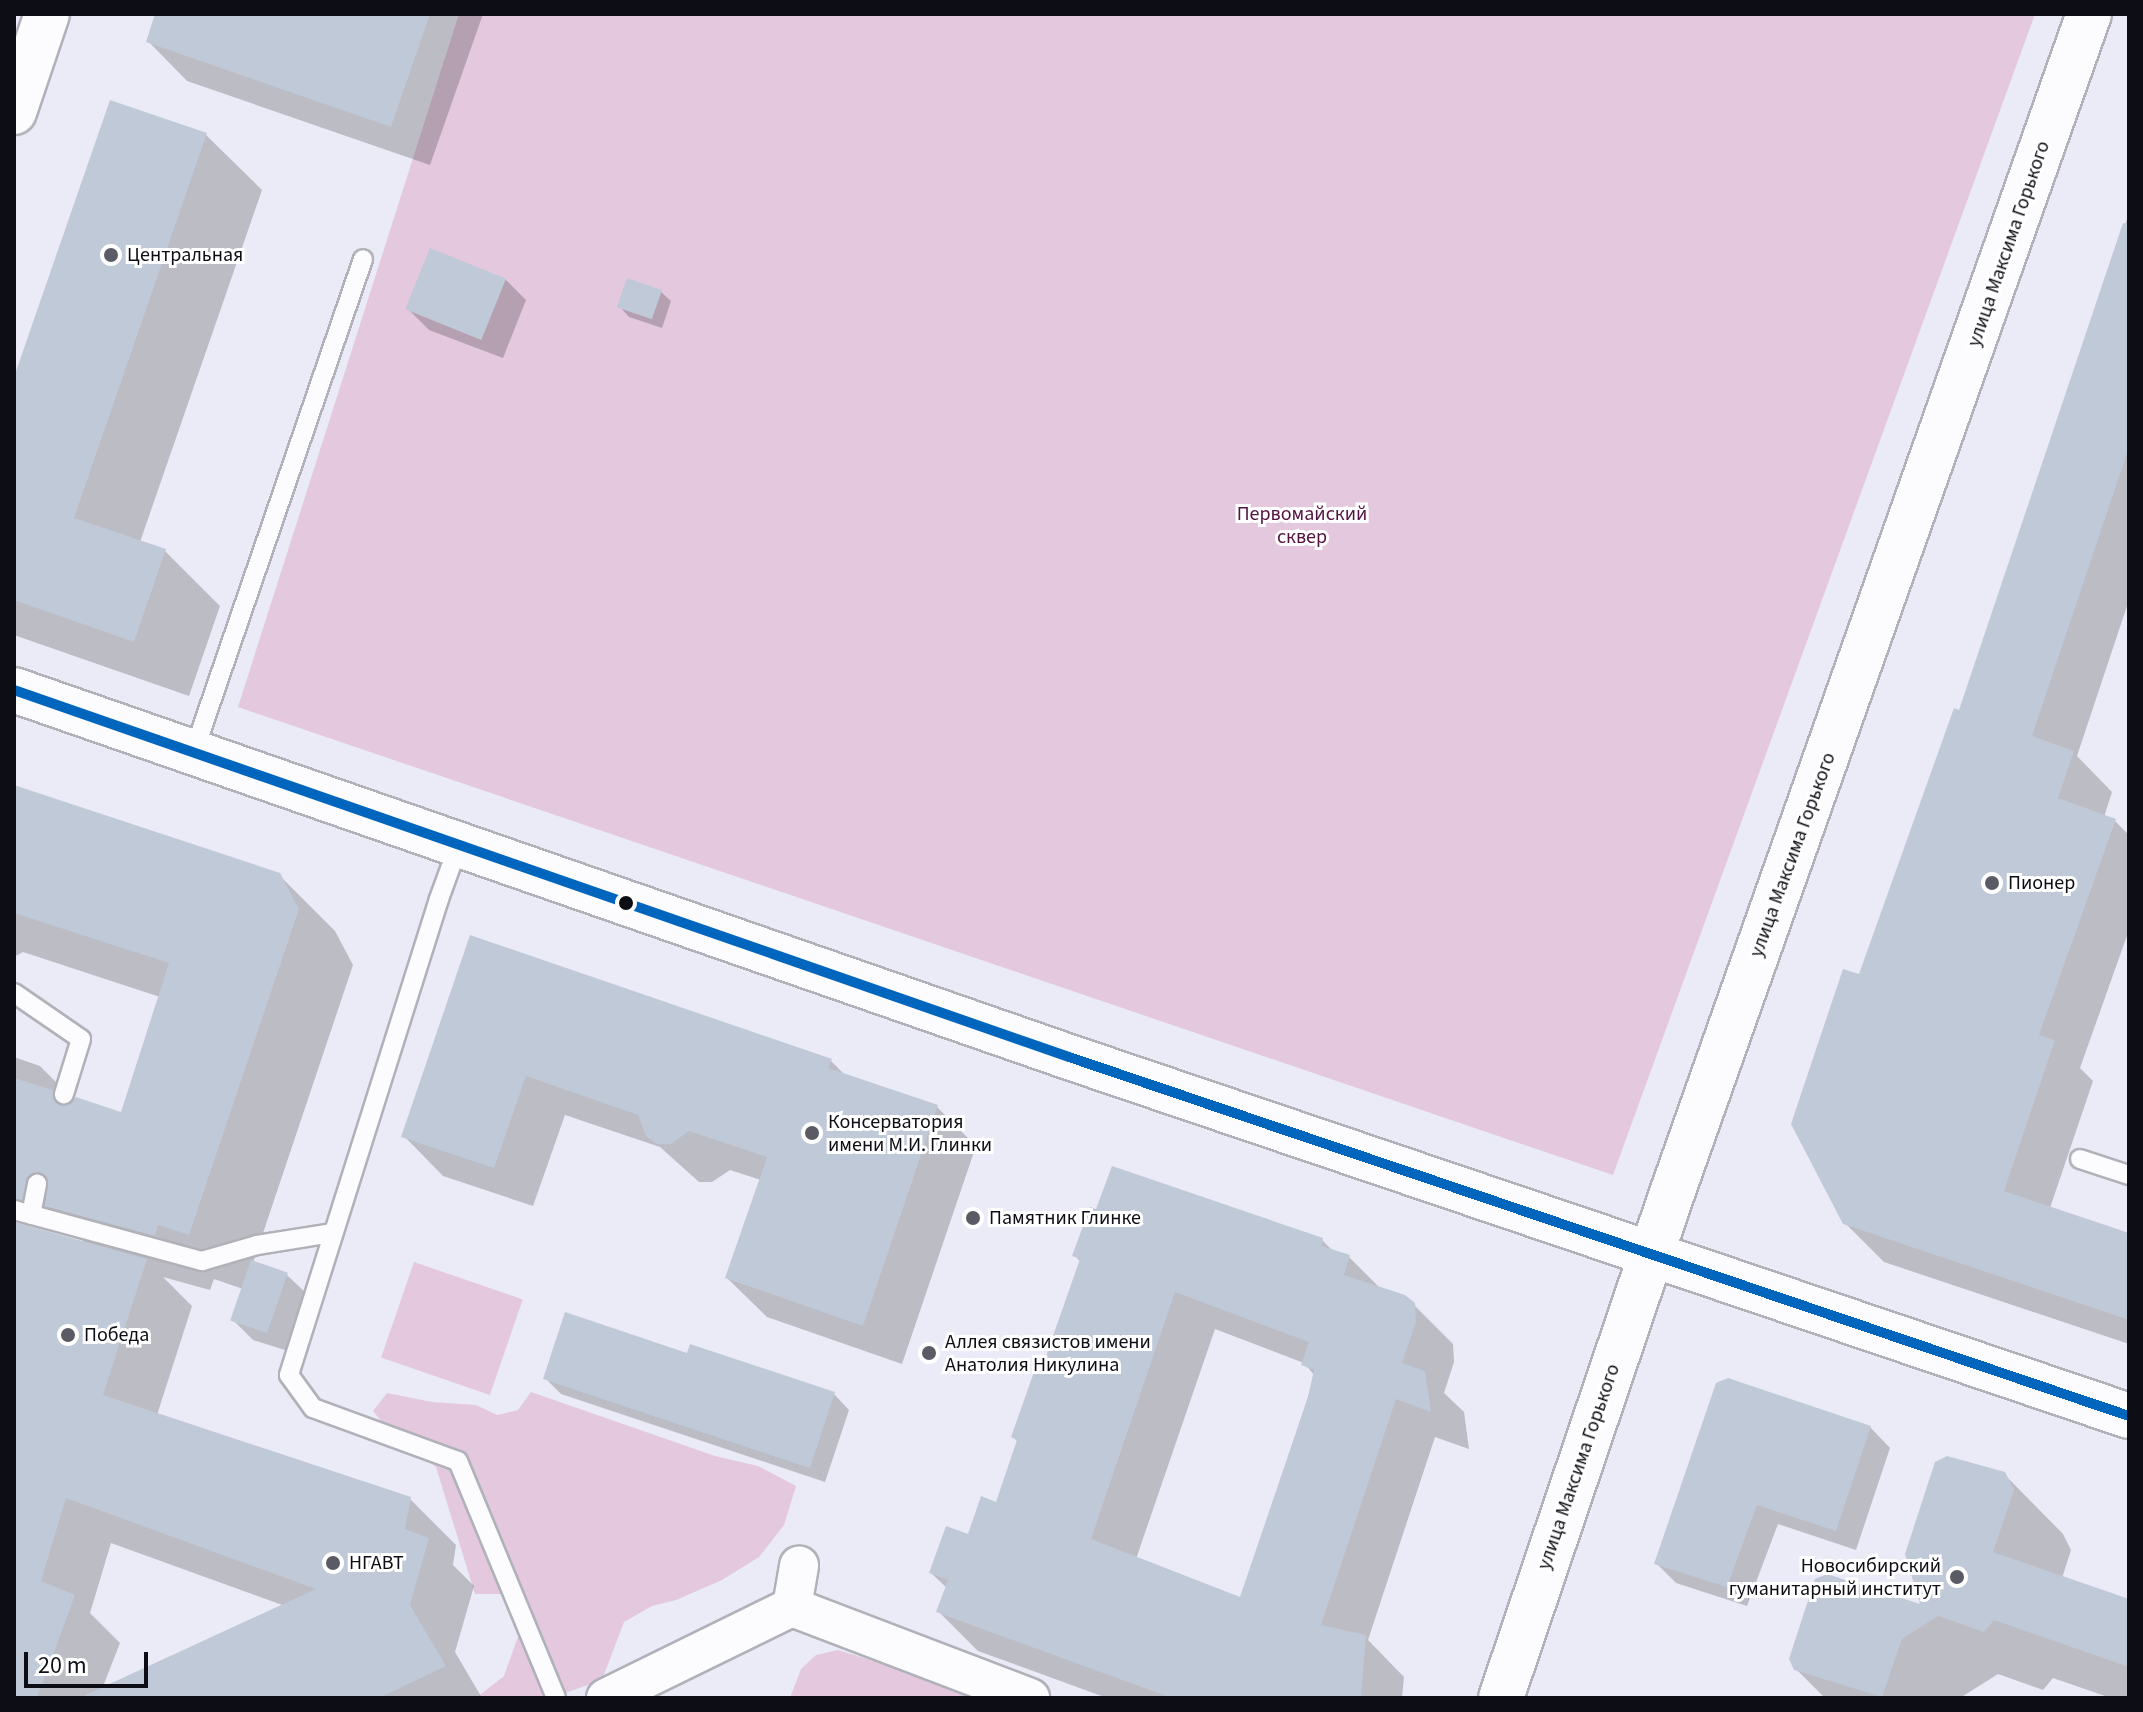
<!DOCTYPE html>
<meta charset="utf-8">
<style>
body{margin:0}
#map{position:relative;width:2143px;height:1712px;overflow:hidden;background:#eaebf6;font-family:"Source Sans 3",sans-serif}
div>[style]{position:absolute}
.green>*{inset:0;background:#e3c8de;transform-origin:0 0}
.shadow>*{inset:0;background:#0003}
.building>*{inset:0;background:#c0c9d7;transform-origin:0 0}
.roads{filter:drop-shadow(2px 0 #b0b1b9) drop-shadow(-2px 0 #b0b1b9) drop-shadow(0 2px #b0b1b9) drop-shadow(0 -2px #b0b1b9)}
.service>*{height:18px;margin:-9px;padding:0 9px;transform-origin:9px;border-radius:9px;background:#fcfcfe}
.minor>*{height:38px;margin:-19px;padding:0 19px;transform-origin:19px;border-radius:19px;background:#fcfcfe}
.tertiary>*{height:44px;margin:-22px;padding:0 22px;transform-origin:22px;border-radius:22px;background:#fcfcfe}
.bus-1>*{height:10px;margin:-5px;padding:0 5px;transform-origin:5px;border-radius:5px;background:#0065bd}
.dots>*{width:22px;height:22px;translate:-50% -50%;box-sizing:border-box;border:4px solid #fff;border-radius:50%}
span{translate:-50% -50%;white-space:nowrap;text-align:center;line-height:1.15;-webkit-text-stroke:6px #fff;paint-order:stroke}
.street-label{font-size:20px;color:#0d0e15}
.poi-label{font-size:20px;color:#0d0e15}
.left{translate:0 -50%;text-align:left}
.right{translate:-100% -50%;text-align:right}
.park-label{font-size:20px;color:#541242}
.frame{position:absolute;inset:0;border:16px solid #0d0e15;pointer-events:none}
.scale{position:absolute;left:24px;top:1652px;width:124px;height:36px;box-sizing:border-box;border:4px solid #0d0e15;border-top:0;padding-left:10px;font-size:24px;line-height:28px;white-space:nowrap;color:#0d0e15;-webkit-text-stroke:6px #fff;paint-order:stroke}
</style>
<div id="map">
<div class="green">
<i style="clip-path:polygon(459px 14px,2035px 14px,1613px 1175px,238px 707px)"></i>
<i style="left:414px;top:1262px;width:115px;height:101px;rotate:19deg"></i>
<i style="clip-path:polygon(531px 1392px,715px 1456px,758px 1466px,796px 1486px,784px 1525px,759px 1557px,722px 1580px,676px 1600px,652px 1606px,624px 1622px,602px 1680px,551px 1698px,476px 1698px,504px 1676px,520px 1631px,513px 1594px,475px 1594px,436px 1467px,386px 1427px,373px 1411px,387px 1393px,432px 1402px,476px 1405px,497px 1415px,518px 1410px)"></i>
<i style="clip-path:polygon(838px 1650px,880px 1663px,930px 1665px,969px 1680px,965px 1698px,790px 1698px,801px 1669px,816px 1655px)"></i>
</div>
<div class="shadow">
<i style="clip-path:polygon(157px 14px,483px 14px,430px 165px,187px 81px,148px 41px)"></i>
<i style="clip-path:polygon(206px 135px,262px 190px,140px 542px,165px 551px,220px 606px,189px 696px,14px 635px,14px 383px)"></i>
<i style="clip-path:polygon(2129px 213px,2129px 600px,2077px 756px,2112px 792px,2104px 817px,2115px 821px,2129px 835px,2129px 930px,2080px 1068px,2093px 1081px,2050px 1208px,2129px 1235px,2129px 1344px,1884px 1262px,1845px 1223px,1860px 977px,1960px 712px)"></i>
<i style="clip-path:polygon(505px 279px,526px 300px,503px 358px,429px 330px,409px 310px)"></i>
<i style="clip-path:polygon(661px 292px,671px 301px,662px 328px,629px 317px,620px 307px)"></i>
<i style="clip-path:polygon(evenodd,14px 787px,279px 875px,335px 931px,353px 965px,253px 1263px,287px 1275px,308px 1295px,288px 1351px,253px 1340px,232px 1319px,243px 1289px,214px 1279px,210px 1290px,163px 1277px,192px 1306px,157px 1415px,410px 1499px,456px 1545px,453px 1565px,474px 1586px,455px 1652px,482px 1698px,14px 1698px,14px 1238px,86px 1244px,73px 1231px,14px 1211px,14px 1057px,40px 1066px,75px 1101px,122px 1114px,160px 997px,23px 952px,14px 957px,14px 787px,111px 1543px,285px 1606px,102px 1689px,120px 1643px,90px 1613px,111px 1543px)"></i>
<i style="clip-path:polygon(472px 938px,830px 1060px,846px 1076px,937px 1107px,976px 1146px,902px 1364px,767px 1317px,727px 1278px,761px 1180px,730px 1170px,712px 1182px,699px 1182px,660px 1147px,565px 1115px,533px 1206px,443px 1176px,404px 1136px)"></i>
<i style="clip-path:polygon(evenodd,1322px 1240px,1334px 1252px,1349px 1257px,1381px 1289px,1413px 1304px,1453px 1344px,1454px 1362px,1444px 1393px,1464px 1412px,1469px 1449px,1435px 1437px,1368px 1640px,1404px 1677px,1402px 1698px,1107px 1698px,978px 1651px,938px 1611px,947px 1588px,931px 1573px,997px 1505px,1018px 1442px,1013px 1437px,1041px 1375px,1081px 1262px,1075px 1256px,1322px 1240px,1215px 1329px,1304px 1363px,1315px 1376px,1241px 1600px,1136px 1559px,1215px 1329px)"></i>
<i style="clip-path:polygon(688px 1355px,834px 1394px,849px 1410px,825px 1482px,561px 1394px,545px 1378px)"></i>
<i style="clip-path:polygon(1870px 1427px,1890px 1448px,1856px 1550px,1778px 1524px,1747px 1606px,1676px 1583px,1656px 1563px)"></i>
<i style="clip-path:polygon(2004px 1474px,2063px 1534px,2071px 1550px,2062px 1578px,2129px 1601px,2129px 1698px,2111px 1698px,2053px 1678px,2043px 1690px,1998px 1674px,1960px 1698px,1825px 1698px,1796px 1669px,1923px 1607px)"></i>
</div>
<div class="building">
<i style="clip-path:polygon(155px 14px,430px 14px,391px 127px,146px 42px)"></i>
<i style="clip-path:polygon(110px 100px,207px 133px,74px 518px,166px 549px,134px 642px,14px 600px,14px 377px)"></i>
<i style="clip-path:polygon(2123px 223px,2129px 224px,2129px 447px,2032px 736px,2074px 751px,2058px 798px,2116px 819px,2039px 1035px,2055px 1040px,2004px 1191px,2129px 1233px,2129px 1320px,1843px 1224px,1791px 1124px,1843px 969px,1859px 974px,1954px 708px,1959px 710px)"></i>
<i style="left:430px;top:248px;width:82px;height:66px;rotate:22deg"></i>
<i style="left:627px;top:278px;width:37px;height:31px;rotate:19deg"></i>
<i style="clip-path:polygon(14px 785px,280px 873px,299px 909px,189px 1235px,158px 1225px,155px 1236px,45px 1206px,48px 1181px,40px 1172px,28px 1177px,22px 1200px,14px 1198px,14px 1078px,53px 1090px,53px 1097px,60px 1105px,67px 1105px,76px 1097px,121px 1112px,169px 963px,14px 913px)"></i>
<i style="clip-path:polygon(470px 935px,832px 1059px,828px 1068px,938px 1105px,863px 1326px,725px 1278px,767px 1157px,689px 1131px,671px 1144px,657px 1144px,646px 1136px,638px 1115px,526px 1076px,494px 1168px,401px 1137px)"></i>
<i style="clip-path:polygon(evenodd,1112px 1166px,1323px 1238px,1322px 1246px,1350px 1255px,1344px 1275px,1405px 1295px,1415px 1303px,1416px 1322px,1402px 1363px,1425px 1371px,1431px 1412px,1396px 1399px,1321px 1625px,1366px 1635px,1361px 1698px,1172px 1698px,936px 1612px,948px 1580px,929px 1573px,946px 1526px,968px 1534px,981px 1496px,996px 1502px,1017px 1440px,1011px 1437px,1034px 1372px,1040px 1373px,1080px 1259px,1072px 1256px,1090px 1207px,1096px 1209px,1112px 1166px,1175px 1292px,1309px 1342px,1301px 1365px,1314px 1370px,1308px 1397px,1240px 1597px,1091px 1539px,1175px 1292px)"></i>
<i style="clip-path:polygon(14px 1222px,147px 1259px,103px 1395px,411px 1497px,405px 1529px,429px 1538px,410px 1605px,446px 1666px,379px 1698px,79px 1698px,316px 1589px,66px 1498px,41px 1581px,75px 1595px,37px 1698px,14px 1698px)"></i>
<i style="left:251px;top:1260px;width:39px;height:64px;rotate:19deg"></i>
<i style="clip-path:polygon(565px 1312px,687px 1353px,690px 1344px,835px 1392px,810px 1468px,543px 1379px)"></i>
<i style="clip-path:polygon(1728px 1378px,1871px 1426px,1836px 1531px,1757px 1505px,1727px 1587px,1654px 1564px,1716px 1383px)"></i>
<i style="clip-path:polygon(1947px 1456px,2005px 1472px,2014px 1490px,1993px 1552px,2129px 1599px,2129px 1667px,1994px 1620px,1984px 1632px,1938px 1616px,1902px 1639px,1882px 1697px,1794px 1670px,1789px 1659px,1815px 1579px,1827px 1574px,1920px 1604px,1905px 1554px,1935px 1462px)"></i>
</div>
<div class="roads">
<div class="service">
<i style="left:194px;top:751px;width:520px;rotate:-71.04deg"></i>
<i style="left:459px;top:844px;width:59px;rotate:110deg"></i>
<i style="left:439px;top:899px;width:499px;rotate:107.5deg"></i>
<i style="left:289px;top:1375px;width:41px;rotate:54deg"></i>
<i style="left:313px;top:1408px;width:154px;rotate:20.1deg"></i>
<i style="left:458px;top:1461px;width:256px;rotate:67.5deg"></i>
<i style="left:14px;top:993px;width:81px;rotate:34.5deg"></i>
<i style="left:81px;top:1039px;width:58px;rotate:107.2deg"></i>
<i style="left:2080px;top:1159px;width:52px;rotate:18.1deg"></i>
<i style="left:14px;top:1210px;width:195px;rotate:15.2deg"></i>
<i style="left:202px;top:1261px;width:57px;rotate:-16.2deg"></i>
<i style="left:257px;top:1245px;width:77px;rotate:-9deg"></i>
<i style="left:31px;top:1215px;width:32px;rotate:-79deg"></i>
</div>
<div class="minor">
<i style="left:792px;top:1607px;width:42px;rotate:-80.3deg"></i>
<i style="left:606px;top:1698px;width:207px;rotate:-26.1deg"></i>
<i style="left:792px;top:1607px;width:255px;rotate:20.9deg"></i>
</div>
<div class="tertiary">
<i style="left:14px;top:112px;width:103px;rotate:-71.4deg"></i>
<i style="left:14px;top:690px;width:1117px;rotate:19.18deg"></i>
<i style="left:1069px;top:1057px;width:1119px;rotate:18.71deg"></i>
<i style="left:1501px;top:1698px;width:527px;rotate:-71.29deg"></i>
<i style="left:1670px;top:1199px;width:1257px;rotate:-70.53deg"></i>
</div>
</div>
<div class="bus-1">
<i style="left:14px;top:690px;width:1117px;rotate:19.18deg"></i>
<i style="left:1069px;top:1057px;width:1119px;rotate:18.71deg"></i>
</div>
<div class="dots">
<i style="left:111px;top:255px;background:#5a5b64"></i>
<i style="left:1992px;top:883px;background:#5a5b64"></i>
<i style="left:626px;top:903px;background:#0d0e15"></i>
<i style="left:812px;top:1133px;background:#5a5b64"></i>
<i style="left:973px;top:1218px;background:#5a5b64"></i>
<i style="left:68px;top:1335px;background:#5a5b64"></i>
<i style="left:929px;top:1353px;background:#5a5b64"></i>
<i style="left:333px;top:1563px;background:#5a5b64"></i>
<i style="left:1957px;top:1577px;background:#5a5b64"></i>
</div>
<div class="street-label">
<span style="left:2009px;top:244px;rotate:-71deg">улица Максима Горького</span>
<span style="left:1793px;top:855px;rotate:-70deg">улица Максима Горького</span>
<span style="left:1579px;top:1467px;rotate:-71deg">улица Максима Горького</span>
</div>
<div class="poi-label">
<span class="left" style="left:127px;top:255px">Центральная</span>
<span class="left" style="left:2008px;top:883px">Пионер</span>
<span class="left" style="left:828px;top:1134px">Консерватория<br>имени М.И. Глинки</span>
<span class="left" style="left:989px;top:1218px">Памятник Глинке</span>
<span class="left" style="left:84px;top:1335px">Победа</span>
<span class="left" style="left:945px;top:1354px">Аллея связистов имени<br>Анатолия Никулина</span>
<span class="left" style="left:349px;top:1563px">НГАВТ</span>
<span class="right" style="left:1941px;top:1578px">Новосибирский<br>гуманитарный институт</span>
</div>
<div class="park-label">
<span style="left:1302px;top:526px">Первомайский<br>сквер</span>
</div>
<div class="frame"></div>
<div class="scale">20 m</div>
</div>
